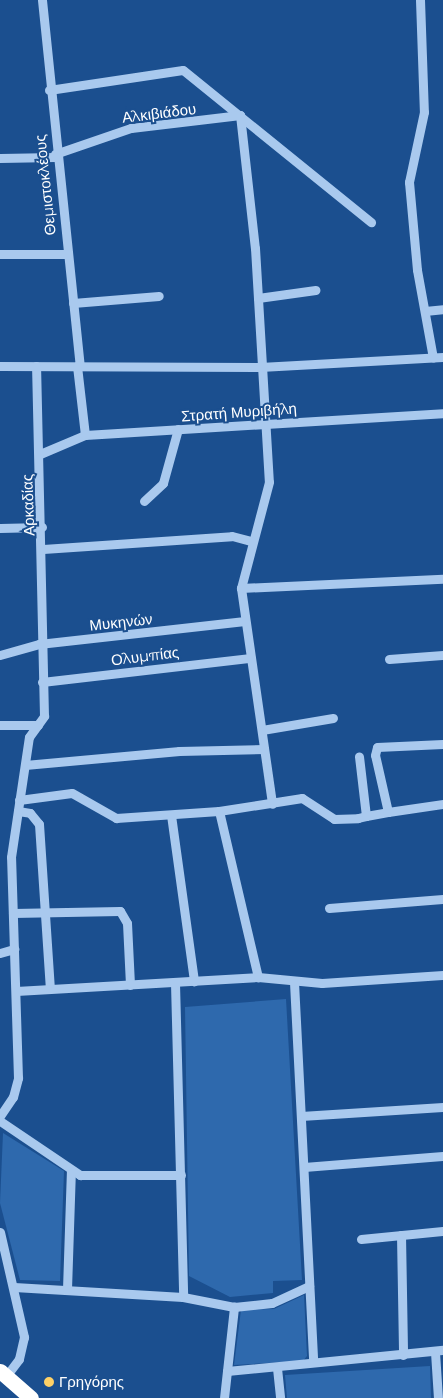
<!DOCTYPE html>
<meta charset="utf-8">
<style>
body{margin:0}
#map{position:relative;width:443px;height:1398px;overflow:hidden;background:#1b4f8f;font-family:Montserrat,sans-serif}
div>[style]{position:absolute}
.green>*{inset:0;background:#2e69ad}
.minor>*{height:9px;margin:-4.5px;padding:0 4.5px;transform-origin:4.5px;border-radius:4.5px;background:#a9c9ee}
.highway>*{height:15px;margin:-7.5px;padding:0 7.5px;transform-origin:7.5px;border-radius:7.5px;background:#fff}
.dots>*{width:14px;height:14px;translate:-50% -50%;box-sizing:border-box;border:2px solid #1b4f8f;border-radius:50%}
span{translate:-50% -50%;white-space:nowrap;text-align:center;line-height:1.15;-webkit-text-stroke:4px #1b4f8f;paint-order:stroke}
.street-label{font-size:15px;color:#fff}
.poi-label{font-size:15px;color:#fff}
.left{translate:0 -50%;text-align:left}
</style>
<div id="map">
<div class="green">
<i style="clip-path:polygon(286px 999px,302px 1280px,273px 1281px,273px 1293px,230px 1297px,189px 1276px,185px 1007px)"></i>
<i style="clip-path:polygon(3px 1133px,64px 1171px,60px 1281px,20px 1280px,0 1203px)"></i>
<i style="clip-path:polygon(304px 1295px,307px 1356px,303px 1361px,234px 1365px,241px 1310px,274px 1309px)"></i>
<i style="clip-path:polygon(430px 1366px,431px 1398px,287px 1398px,285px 1375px)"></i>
</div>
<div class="minor">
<i style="left:42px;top:0;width:368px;rotate:84.1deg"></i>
<i style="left:420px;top:0;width:112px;rotate:88deg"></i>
<i style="left:424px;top:112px;width:72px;rotate:102.1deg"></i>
<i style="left:409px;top:182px;width:88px;rotate:84.8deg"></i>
<i style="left:417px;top:270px;width:89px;rotate:79.7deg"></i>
<i style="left:49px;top:90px;width:135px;rotate:-8.5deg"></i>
<i style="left:183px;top:70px;width:242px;rotate:39deg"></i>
<i style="left:55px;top:154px;width:80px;rotate:-18.9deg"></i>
<i style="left:131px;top:128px;width:110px;rotate:-6.8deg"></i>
<i style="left:240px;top:115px;width:134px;rotate:83.6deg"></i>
<i style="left:255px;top:248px;width:234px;rotate:86.6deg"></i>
<i style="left:269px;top:482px;width:110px;rotate:104.8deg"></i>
<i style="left:241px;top:588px;width:218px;rotate:81.8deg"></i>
<i style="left:0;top:158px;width:55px;rotate:-1deg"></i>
<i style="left:0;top:254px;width:67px"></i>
<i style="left:258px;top:298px;width:58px;rotate:-8deg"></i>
<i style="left:73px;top:303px;width:86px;rotate:-4.7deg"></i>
<i style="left:425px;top:311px;width:18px;rotate:-6deg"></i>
<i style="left:0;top:366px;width:260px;rotate:0.2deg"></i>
<i style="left:260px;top:367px;width:183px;rotate:-3.1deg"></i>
<i style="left:77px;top:366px;width:69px;rotate:83.4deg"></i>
<i style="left:40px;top:454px;width:49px;rotate:-22.9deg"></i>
<i style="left:85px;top:435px;width:359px;rotate:-3.5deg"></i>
<i style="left:144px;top:501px;width:26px;rotate:-43deg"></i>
<i style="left:163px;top:483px;width:56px;rotate:-74.5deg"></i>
<i style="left:0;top:528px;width:42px;rotate:-1.4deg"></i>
<i style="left:43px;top:549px;width:189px;rotate:-3.9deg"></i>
<i style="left:232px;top:536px;width:20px;rotate:15deg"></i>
<i style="left:241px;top:588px;width:202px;rotate:-2.6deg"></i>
<i style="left:0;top:655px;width:41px;rotate:-15.8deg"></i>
<i style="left:39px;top:644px;width:207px;rotate:-6.4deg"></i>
<i style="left:389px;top:659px;width:54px;rotate:-4.2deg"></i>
<i style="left:42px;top:682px;width:210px;rotate:-6.6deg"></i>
<i style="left:0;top:725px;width:38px"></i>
<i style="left:262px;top:730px;width:72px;rotate:-9.6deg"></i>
<i style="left:25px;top:765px;width:155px;rotate:-5.2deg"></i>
<i style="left:179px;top:751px;width:85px;rotate:-1.3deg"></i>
<i style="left:19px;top:800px;width:53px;rotate:-7.5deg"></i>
<i style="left:72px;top:793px;width:51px;rotate:29.6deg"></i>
<i style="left:116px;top:818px;width:103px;rotate:-3.9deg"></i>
<i style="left:219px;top:811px;width:84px;rotate:-8.9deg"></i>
<i style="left:302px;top:798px;width:38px;rotate:33deg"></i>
<i style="left:334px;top:819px;width:24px;rotate:-2deg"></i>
<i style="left:358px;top:818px;width:8px;rotate:-14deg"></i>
<i style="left:366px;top:816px;width:60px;rotate:-96.7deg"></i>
<i style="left:18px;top:811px;width:12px;rotate:9deg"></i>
<i style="left:30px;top:813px;width:14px;rotate:51deg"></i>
<i style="left:39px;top:824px;width:165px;rotate:86.2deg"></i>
<i style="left:219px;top:811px;width:171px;rotate:76.8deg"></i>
<i style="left:388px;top:812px;width:56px;rotate:-8.3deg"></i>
<i style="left:171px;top:815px;width:168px;rotate:82.1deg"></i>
<i style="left:366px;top:816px;width:22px;rotate:-10deg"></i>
<i style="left:388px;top:812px;width:58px;rotate:-102.8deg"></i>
<i style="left:375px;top:755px;width:8px;rotate:-76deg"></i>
<i style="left:377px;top:747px;width:66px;rotate:-2.6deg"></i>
<i style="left:329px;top:908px;width:114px;rotate:-4.5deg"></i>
<i style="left:13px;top:913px;width:107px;rotate:-1.1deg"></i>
<i style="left:120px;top:911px;width:14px;rotate:60deg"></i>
<i style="left:127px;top:923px;width:62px;rotate:87.2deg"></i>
<i style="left:0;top:953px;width:15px;rotate:-16deg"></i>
<i style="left:294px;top:982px;width:378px;rotate:87.1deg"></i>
<i style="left:175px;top:983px;width:314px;rotate:88.5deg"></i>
<i style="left:16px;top:991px;width:242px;rotate:-3.3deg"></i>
<i style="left:258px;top:977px;width:64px;rotate:5.4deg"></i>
<i style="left:322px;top:983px;width:121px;rotate:-3.8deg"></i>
<i style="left:0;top:1116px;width:23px;rotate:-56deg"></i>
<i style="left:13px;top:1097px;width:20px;rotate:-75deg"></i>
<i style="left:18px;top:1078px;width:221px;rotate:-91.8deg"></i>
<i style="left:11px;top:857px;width:121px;rotate:-81.5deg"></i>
<i style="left:29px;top:737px;width:26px;rotate:-54deg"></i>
<i style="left:44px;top:716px;width:350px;rotate:-91.3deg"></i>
<i style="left:301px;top:1116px;width:142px;rotate:-3.6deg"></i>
<i style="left:0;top:1121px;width:97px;rotate:34deg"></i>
<i style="left:80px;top:1175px;width:101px"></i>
<i style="left:304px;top:1167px;width:139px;rotate:-4.5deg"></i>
<i style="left:0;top:1232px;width:108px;rotate:77.1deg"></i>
<i style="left:24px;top:1337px;width:23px;rotate:103deg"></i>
<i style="left:19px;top:1359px;width:21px;rotate:127deg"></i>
<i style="left:401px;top:1235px;width:120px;rotate:89deg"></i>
<i style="left:361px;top:1239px;width:82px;rotate:-5.6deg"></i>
<i style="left:14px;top:1287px;width:169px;rotate:3.4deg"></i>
<i style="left:183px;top:1297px;width:52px;rotate:11.1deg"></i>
<i style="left:234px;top:1307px;width:38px;rotate:-6deg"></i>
<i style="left:272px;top:1303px;width:41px;rotate:-24.7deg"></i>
<i style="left:67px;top:1289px;width:118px;rotate:-88.1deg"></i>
<i style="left:435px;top:1352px;width:46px;rotate:86.3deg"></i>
<i style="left:277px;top:1368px;width:30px;rotate:84deg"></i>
<i style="left:227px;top:1371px;width:217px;rotate:-5.6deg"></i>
<i style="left:224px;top:1398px;width:92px;rotate:-83.7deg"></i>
</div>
<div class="highway">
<i style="left:0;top:1371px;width:41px;rotate:41.1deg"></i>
</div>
<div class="dots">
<i style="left:49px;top:1382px;background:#ffd166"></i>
</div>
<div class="street-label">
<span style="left:159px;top:113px;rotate:-7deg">Αλκιβιάδου</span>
<span style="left:45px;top:185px;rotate:-96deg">Θεμιστοκλέους</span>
<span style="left:239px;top:412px;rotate:-4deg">Στρατή Μυριβήλη</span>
<span style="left:28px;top:505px;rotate:-92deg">Αρκαδίας</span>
<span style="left:121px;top:622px;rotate:-6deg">Μυκηνών</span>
<span style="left:145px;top:656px;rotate:-7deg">Ολυμπίας</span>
</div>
<div class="poi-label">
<span class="left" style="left:59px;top:1382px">Γρηγόρης</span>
</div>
</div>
